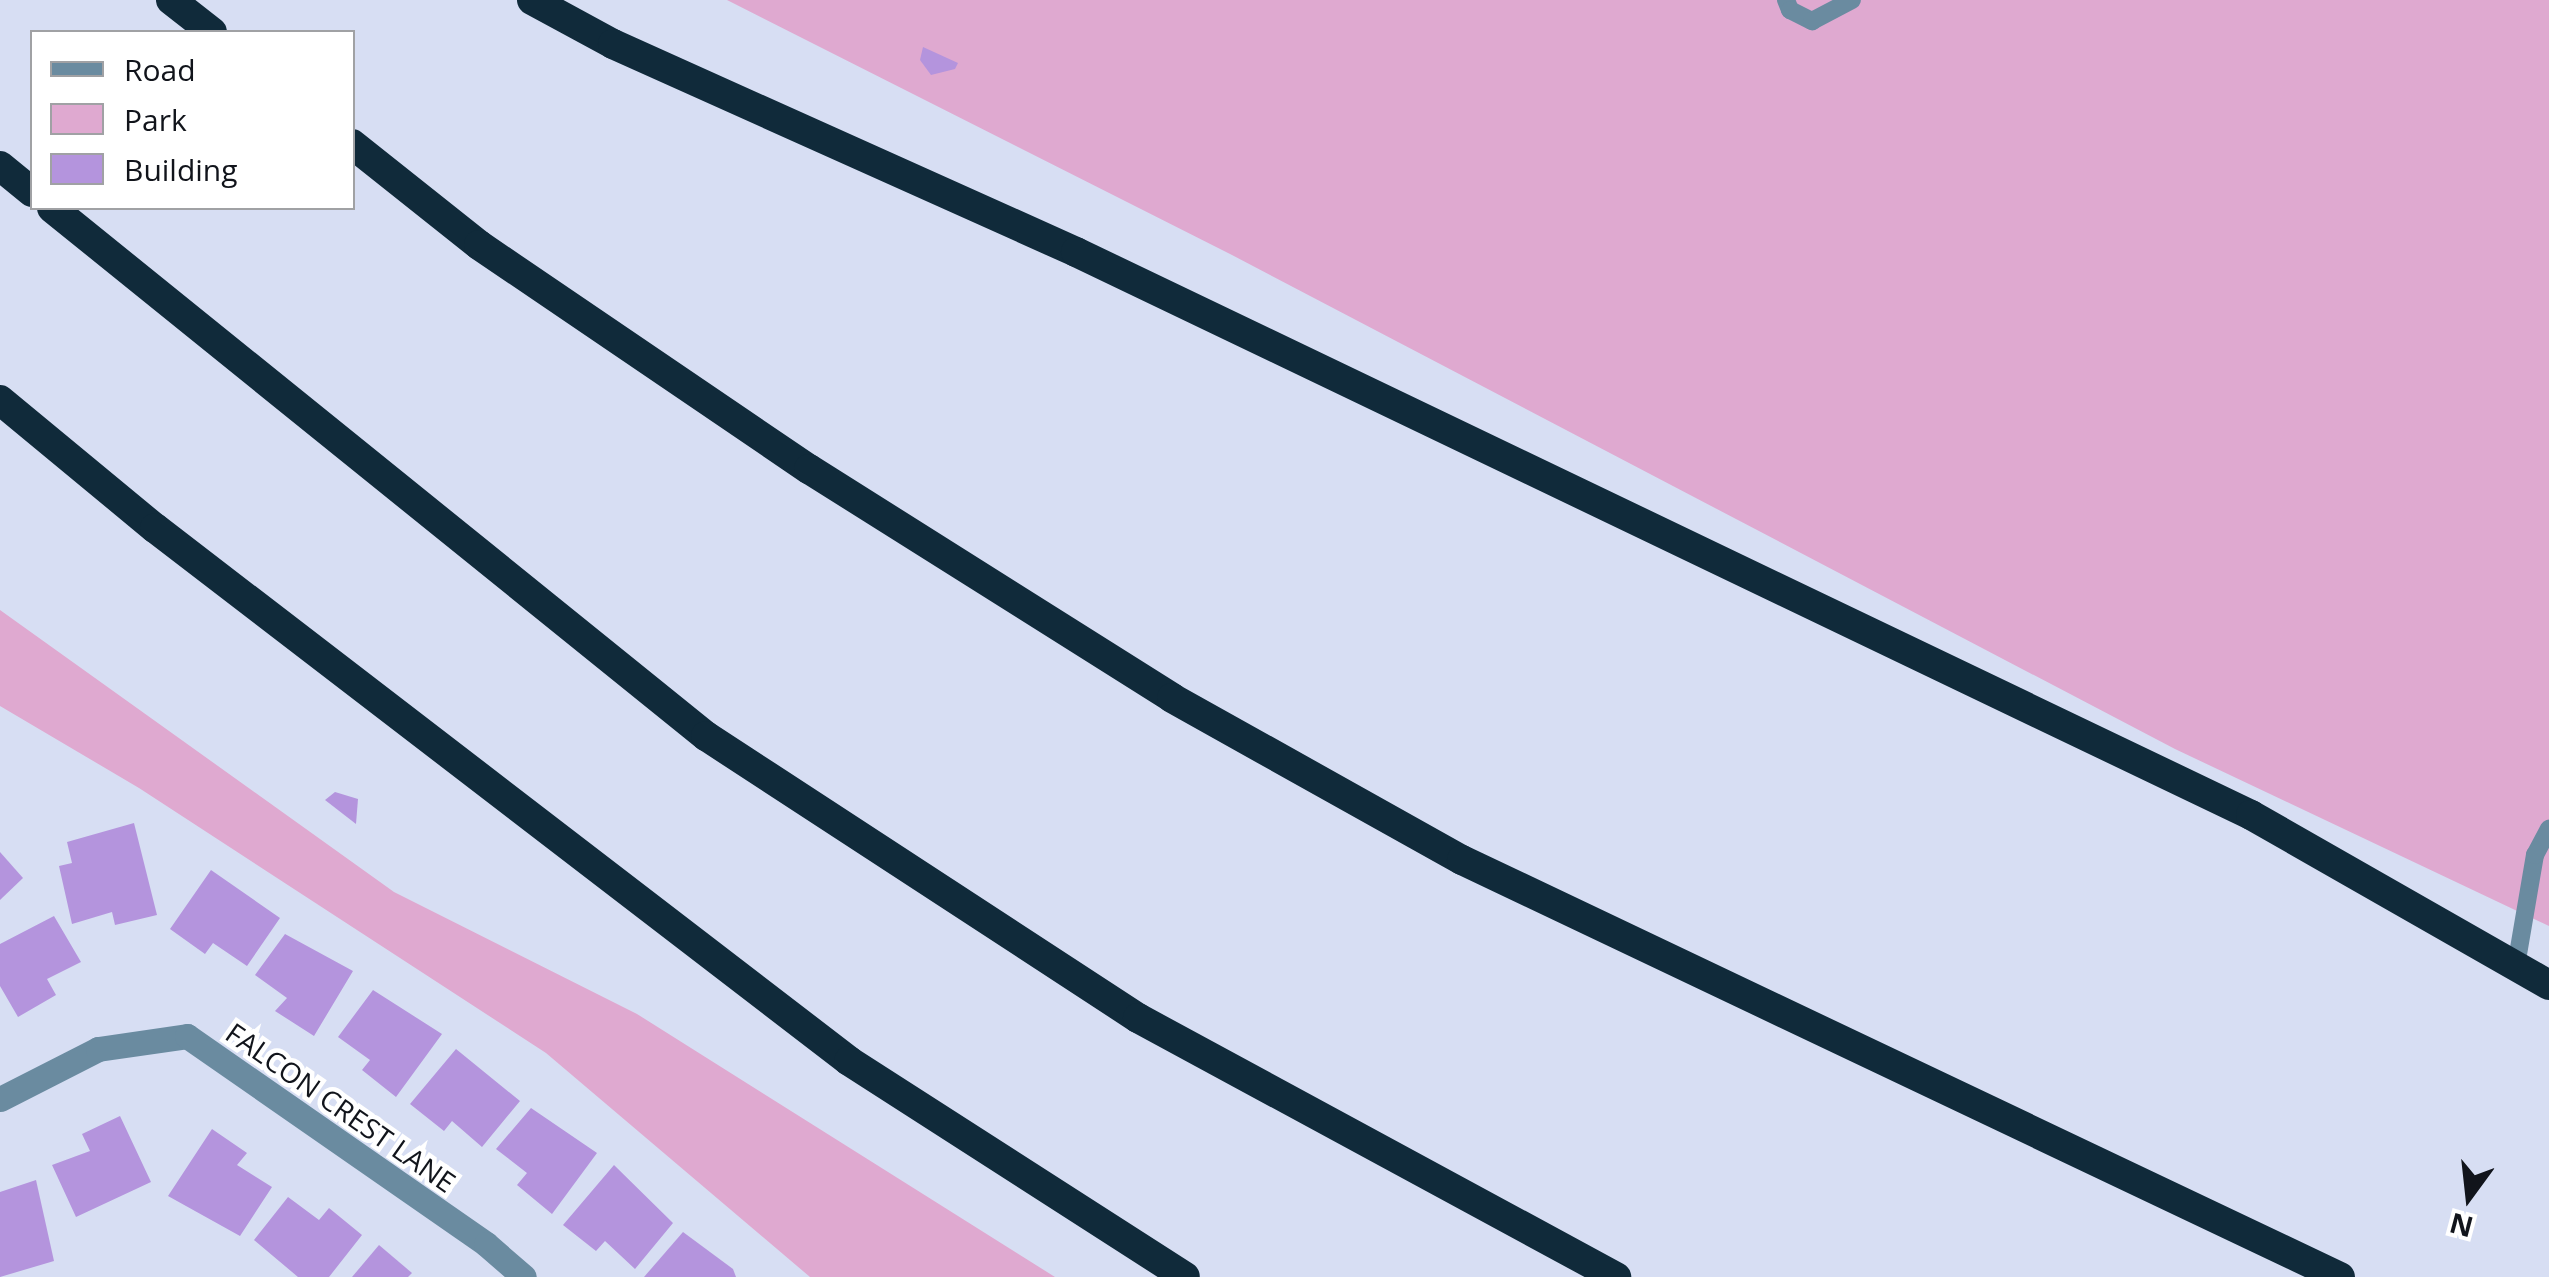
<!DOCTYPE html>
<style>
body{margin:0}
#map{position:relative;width:2549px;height:1277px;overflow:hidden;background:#d7def3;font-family:"Open Sans",sans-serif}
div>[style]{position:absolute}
.green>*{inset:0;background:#dfa9d0}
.building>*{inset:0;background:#b494dd}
.lane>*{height:18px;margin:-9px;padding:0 9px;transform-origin:9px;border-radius:9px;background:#6a8ba0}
.street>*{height:25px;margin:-12.5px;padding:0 12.5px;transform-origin:12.5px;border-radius:12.5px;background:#6a8ba0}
.highway>*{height:30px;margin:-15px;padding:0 15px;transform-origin:15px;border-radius:15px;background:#102a3a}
span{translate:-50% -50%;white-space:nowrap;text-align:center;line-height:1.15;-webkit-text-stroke:9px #fff;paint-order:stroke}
.street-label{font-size:28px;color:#11141b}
.legend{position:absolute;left:30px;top:30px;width:325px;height:180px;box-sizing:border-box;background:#fff;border:2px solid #a0a1a4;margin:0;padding:12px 18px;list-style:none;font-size:30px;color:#11141b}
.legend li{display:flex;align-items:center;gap:20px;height:50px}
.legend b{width:50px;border:2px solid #a0a1a4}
.north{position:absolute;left:2419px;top:1147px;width:100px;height:100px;-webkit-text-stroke:8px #fff;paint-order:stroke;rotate:195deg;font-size:28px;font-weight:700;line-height:40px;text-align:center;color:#11141b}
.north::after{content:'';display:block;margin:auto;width:35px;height:45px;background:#11141b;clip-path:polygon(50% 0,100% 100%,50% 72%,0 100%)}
</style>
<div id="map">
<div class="green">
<i style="clip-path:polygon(727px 0,2549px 0,2549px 926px,2175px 749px,1232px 255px)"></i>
<i style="clip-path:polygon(0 610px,394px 892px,637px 1014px,1055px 1277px,810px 1277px,546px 1053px,139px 788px,0 706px)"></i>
</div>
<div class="building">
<i style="clip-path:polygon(923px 47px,958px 63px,955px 69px,931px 75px,920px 60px)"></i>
<i style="clip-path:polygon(335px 792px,358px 799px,356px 824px,325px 800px)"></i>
<i style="clip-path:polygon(134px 823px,157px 915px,115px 925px,112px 912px,72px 924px,59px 866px,72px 863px,67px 842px)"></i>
<i style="clip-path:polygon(0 852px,23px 878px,0 900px)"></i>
<i style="clip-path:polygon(211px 870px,280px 918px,247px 966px,213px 943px,205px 954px,170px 929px)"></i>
<i style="clip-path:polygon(54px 916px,81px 962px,47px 979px,56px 995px,18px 1017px,0 986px,0 944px)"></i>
<i style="clip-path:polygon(285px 934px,353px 971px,314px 1036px,275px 1011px,287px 998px,255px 975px)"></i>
<i style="clip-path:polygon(373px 990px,442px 1034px,396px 1097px,362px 1070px,370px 1060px,338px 1037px)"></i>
<i style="clip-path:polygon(456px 1049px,520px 1101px,482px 1147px,452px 1121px,444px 1131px,410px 1104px)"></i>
<i style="clip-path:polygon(531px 1108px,597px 1153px,552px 1214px,517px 1185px,527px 1173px,496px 1149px)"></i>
<i style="clip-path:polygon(120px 1116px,151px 1182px,76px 1217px,52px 1165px,90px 1151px,82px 1134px)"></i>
<i style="clip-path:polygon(212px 1129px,247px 1153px,237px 1165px,272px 1187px,240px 1236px,168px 1196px)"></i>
<i style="clip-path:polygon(614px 1165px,673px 1223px,635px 1269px,605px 1241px,596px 1251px,563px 1225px)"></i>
<i style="clip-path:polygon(36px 1180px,54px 1261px,0 1277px,0 1192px)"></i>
<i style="clip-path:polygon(288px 1197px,319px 1220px,329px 1208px,362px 1235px,329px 1277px,298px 1277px,254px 1240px)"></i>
<i style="clip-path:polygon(683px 1232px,733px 1269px,736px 1277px,644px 1277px)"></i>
<i style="clip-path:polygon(379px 1245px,412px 1273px,408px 1277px,352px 1277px)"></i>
</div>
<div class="lane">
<i style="left:1786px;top:0;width:11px;rotate:68deg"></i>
<i style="left:1790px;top:10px;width:25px;rotate:27deg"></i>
<i style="left:1812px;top:21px;width:45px;rotate:-27.7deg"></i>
<i style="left:2516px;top:966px;width:113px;rotate:-80.3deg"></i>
<i style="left:2535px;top:855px;width:30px;rotate:-62deg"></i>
</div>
<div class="street">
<i style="left:0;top:1099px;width:110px;rotate:-27deg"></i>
<i style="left:98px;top:1049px;width:90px;rotate:-8.3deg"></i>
<i style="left:187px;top:1036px;width:364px;rotate:34.8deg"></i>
<i style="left:486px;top:1244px;width:50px;rotate:41deg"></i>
</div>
<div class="highway">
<i style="left:171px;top:0;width:52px;rotate:38deg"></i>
<i style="left:532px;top:0;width:92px;rotate:28.5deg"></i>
<i style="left:613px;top:44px;width:508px;rotate:24.19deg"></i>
<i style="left:1076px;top:252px;width:1303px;rotate:25.6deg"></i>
<i style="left:2251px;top:815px;width:343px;rotate:29.7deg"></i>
<i style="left:352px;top:144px;width:162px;rotate:38.5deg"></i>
<i style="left:479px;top:245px;width:399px;rotate:34.2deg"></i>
<i style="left:809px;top:469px;width:429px;rotate:32.2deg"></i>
<i style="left:1172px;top:698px;width:332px;rotate:29.2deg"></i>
<i style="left:1462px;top:860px;width:972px;rotate:25.41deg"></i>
<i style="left:0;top:166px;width:41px;rotate:39.1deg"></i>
<i style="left:52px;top:208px;width:841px;rotate:38.92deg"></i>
<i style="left:706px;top:736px;width:516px;rotate:33.14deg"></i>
<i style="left:1138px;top:1018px;width:544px;rotate:28.45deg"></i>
<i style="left:0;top:400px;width:201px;rotate:39.6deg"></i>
<i style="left:155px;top:528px;width:875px;rotate:37.52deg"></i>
<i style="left:849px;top:1061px;width:399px;rotate:32.7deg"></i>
</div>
<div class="street-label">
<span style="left:341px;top:1107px;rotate:35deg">FALCON CREST LANE</span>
</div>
<ul class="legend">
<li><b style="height:12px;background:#6a8ba0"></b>Road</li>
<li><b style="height:28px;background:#dfa9d0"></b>Park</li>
<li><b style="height:28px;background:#b494dd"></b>Building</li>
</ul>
<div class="north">N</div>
</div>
